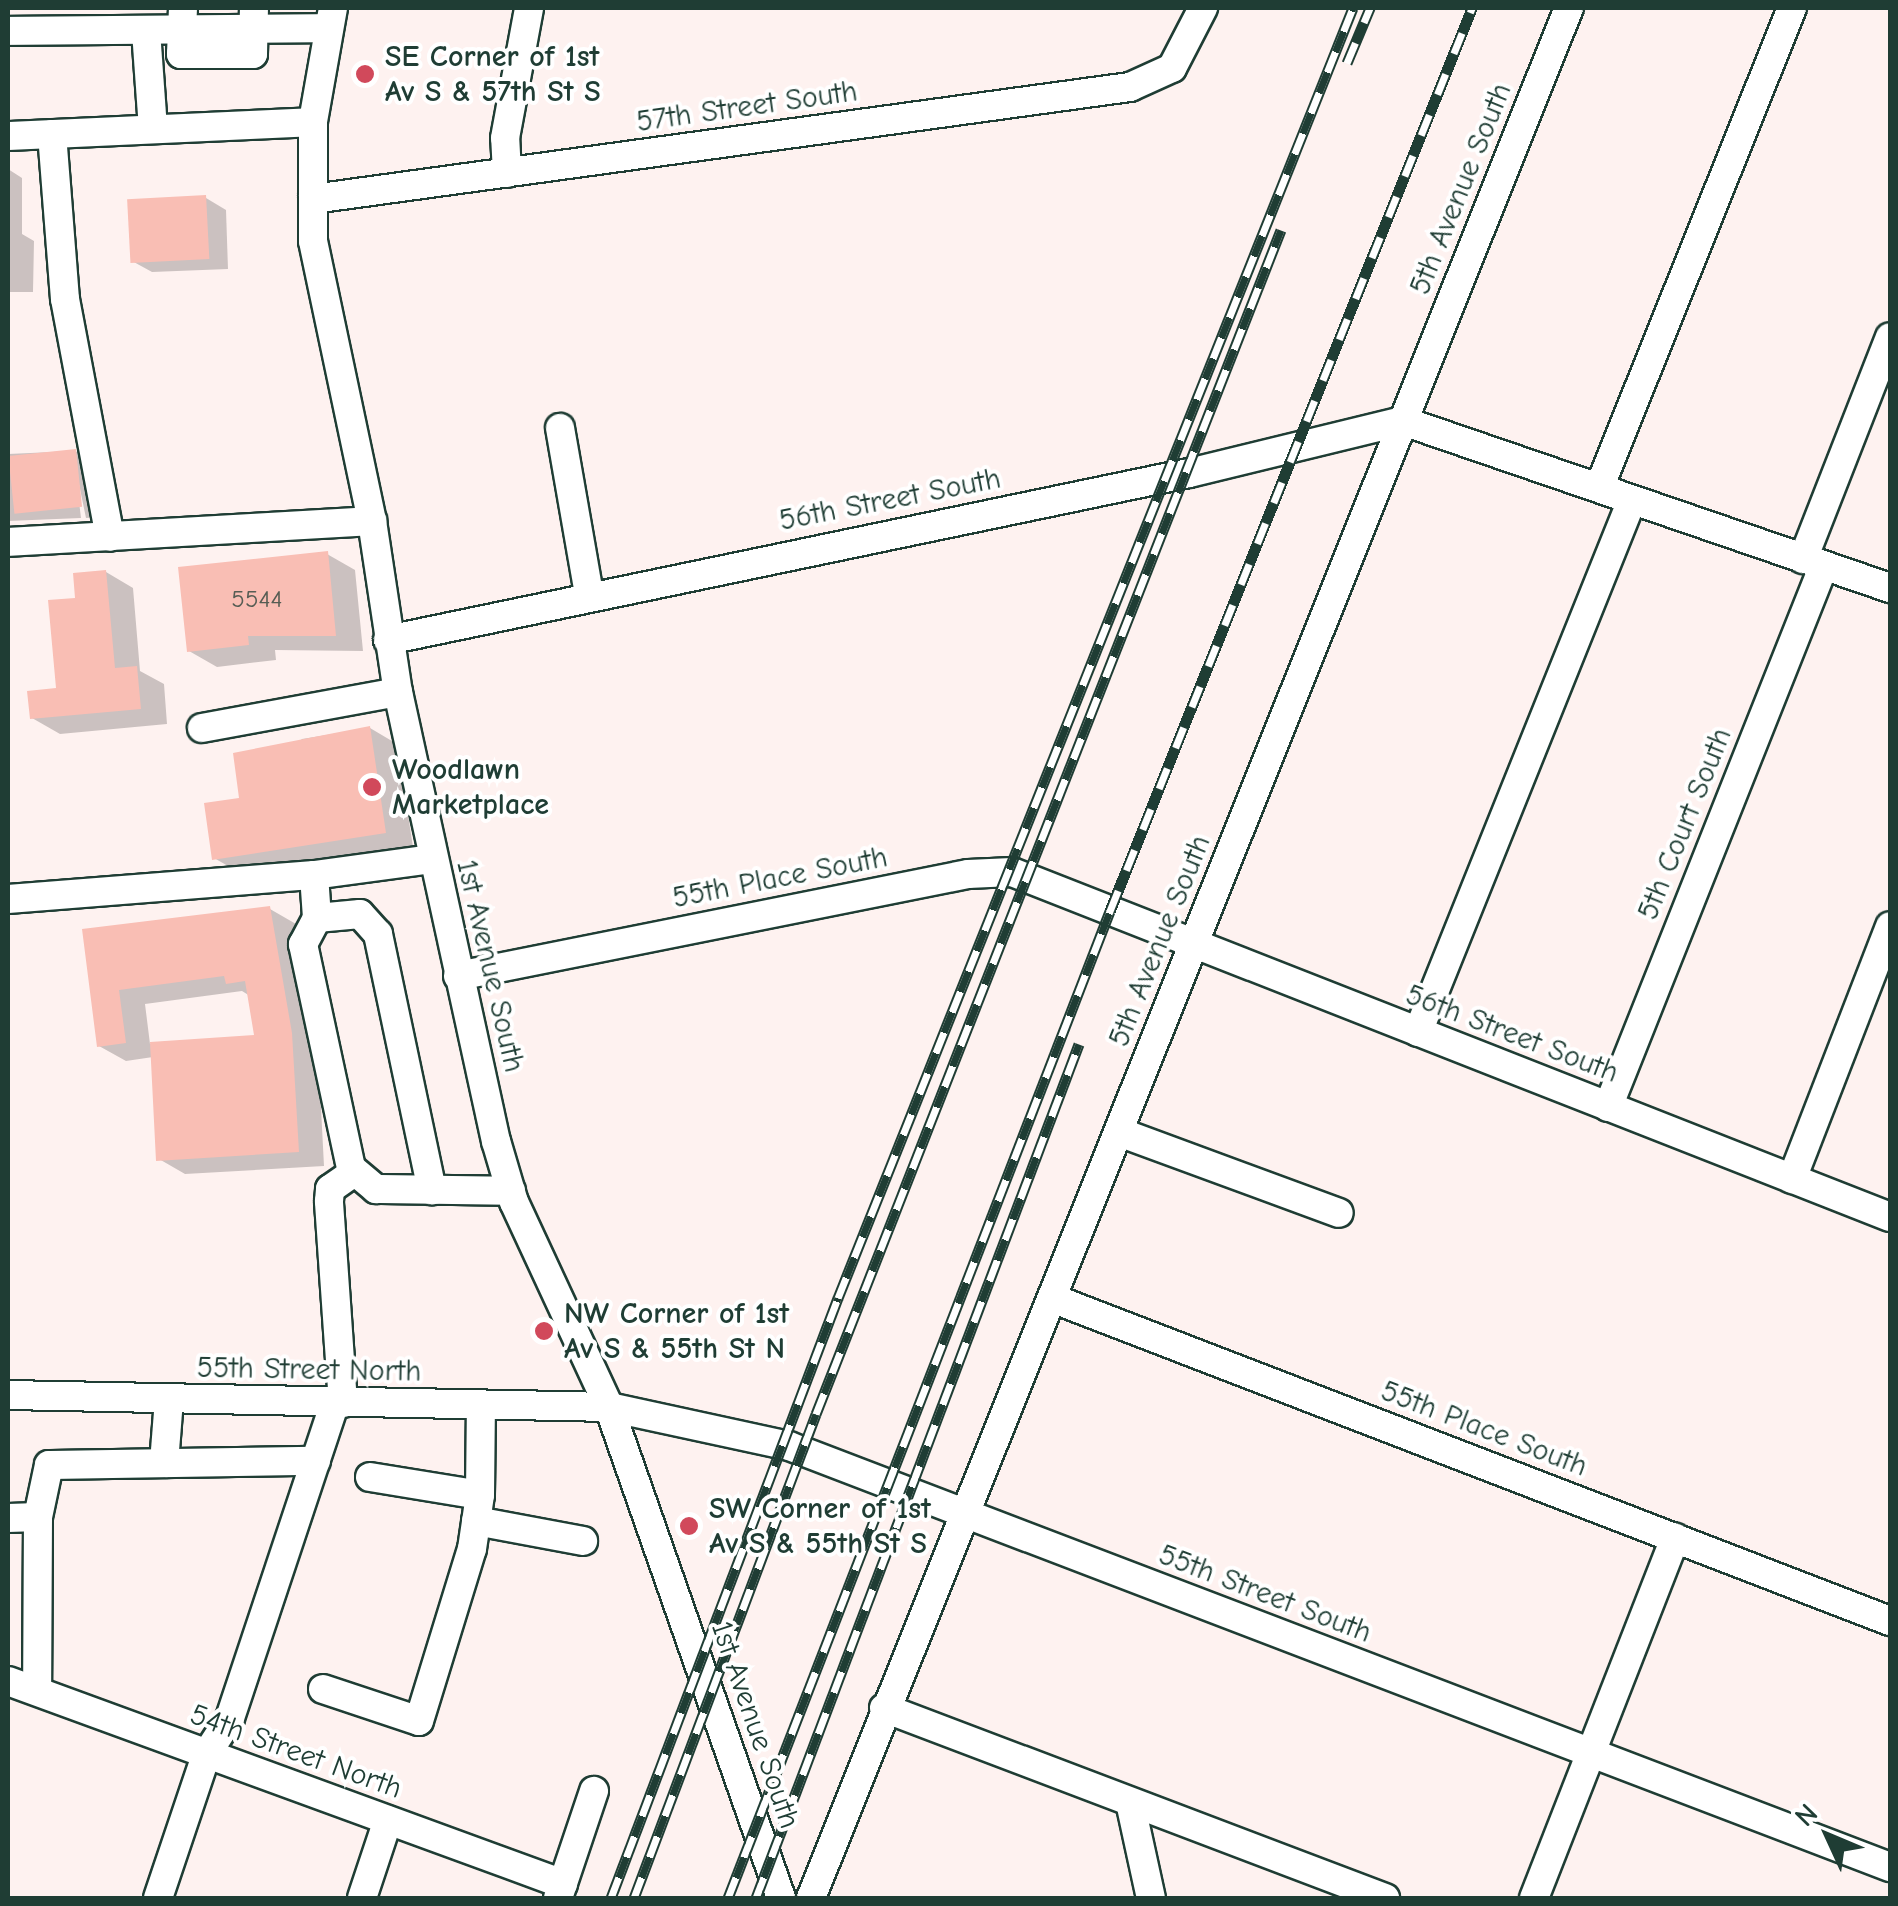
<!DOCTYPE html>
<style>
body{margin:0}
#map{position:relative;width:1898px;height:1906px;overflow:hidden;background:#fef2f0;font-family:"Comic Neue",sans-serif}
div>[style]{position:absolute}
.shadow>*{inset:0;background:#0003}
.building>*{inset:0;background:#f9beb4;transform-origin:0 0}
.roads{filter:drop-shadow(2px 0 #1f3d34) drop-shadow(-2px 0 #1f3d34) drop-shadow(0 2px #1f3d34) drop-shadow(0 -2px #1f3d34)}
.minor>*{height:28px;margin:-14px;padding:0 14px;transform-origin:14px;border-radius:14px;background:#fff}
.rail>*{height:11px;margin-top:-5.5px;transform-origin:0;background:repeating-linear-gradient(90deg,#fff 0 22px,#1f3d34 0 44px);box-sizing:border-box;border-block:2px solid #1f3d34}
.dots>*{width:28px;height:28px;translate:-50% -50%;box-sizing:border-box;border:5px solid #fff;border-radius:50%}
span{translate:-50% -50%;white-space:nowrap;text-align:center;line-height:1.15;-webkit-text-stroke:8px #fff;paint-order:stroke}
.number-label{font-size:25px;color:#565d54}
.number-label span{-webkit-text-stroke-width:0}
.poi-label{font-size:30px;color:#1f3d34;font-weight:700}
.left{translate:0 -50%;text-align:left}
.street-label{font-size:30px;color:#1f3d34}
.frame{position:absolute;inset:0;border:10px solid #1f3d34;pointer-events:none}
.north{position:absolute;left:1778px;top:1786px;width:100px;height:100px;-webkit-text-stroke:8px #fff;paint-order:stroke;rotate:314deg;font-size:28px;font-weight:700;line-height:40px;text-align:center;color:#1f3d34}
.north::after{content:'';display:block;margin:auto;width:35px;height:45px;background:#1f3d34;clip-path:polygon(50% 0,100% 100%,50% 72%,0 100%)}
</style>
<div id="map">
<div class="shadow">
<i style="clip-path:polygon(8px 169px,22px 178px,22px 234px,34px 241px,33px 292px,8px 292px)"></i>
<i style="clip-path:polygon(206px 198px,226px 210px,228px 269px,152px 272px,132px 261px)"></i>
<i style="clip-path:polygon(75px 451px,95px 463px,102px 517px,86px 518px,74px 460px,81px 518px,8px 521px,8px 454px)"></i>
<i style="clip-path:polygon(327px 554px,355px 570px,363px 651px,275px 650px,276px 660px,217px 667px,189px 651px)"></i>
<i style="clip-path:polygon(106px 572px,133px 588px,140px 671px,164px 684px,167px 724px,60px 734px,32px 718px,59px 690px,77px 600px)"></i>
<i style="clip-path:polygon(370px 728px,397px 744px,413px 847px,242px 874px,214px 858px,242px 800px,302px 739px)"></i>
<i style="clip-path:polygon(evenodd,270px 909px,296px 924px,318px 1050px,324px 1166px,185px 1174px,159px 1159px,153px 1057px,126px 1061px,99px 1046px,84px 931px,270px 909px,242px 991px,250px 996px,257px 1038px,150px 1044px,145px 1004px,242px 991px)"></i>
</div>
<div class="building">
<i style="left:206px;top:195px;width:64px;height:79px;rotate:87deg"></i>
<i style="left:76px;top:449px;width:58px;height:68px;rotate:84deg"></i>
<i style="clip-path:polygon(328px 551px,336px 636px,248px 636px,249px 645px,187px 652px,178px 567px)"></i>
<i style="clip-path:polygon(106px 570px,115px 668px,137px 666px,141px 709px,30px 719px,27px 691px,56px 688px,48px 600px,75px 598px,73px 573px)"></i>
<i style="clip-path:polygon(370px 726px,386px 833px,212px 860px,204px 803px,239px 798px,233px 753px)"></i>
<i style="clip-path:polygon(270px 906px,292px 1033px,299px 1152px,156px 1161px,150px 1042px,254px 1035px,245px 981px,226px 984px,224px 976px,119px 990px,126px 1043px,97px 1047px,82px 929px)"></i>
</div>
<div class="roads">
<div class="minor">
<i style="left:183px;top:8px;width:46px;rotate:92.5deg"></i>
<i style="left:181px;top:54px;width:72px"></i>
<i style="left:253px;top:54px;width:46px;rotate:-88.8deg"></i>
<i style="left:333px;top:8px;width:116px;rotate:100deg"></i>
<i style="left:313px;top:122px;width:119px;rotate:90deg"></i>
<i style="left:313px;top:241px;width:286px;rotate:78.1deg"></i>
<i style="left:372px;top:521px;width:173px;rotate:81.4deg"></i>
<i style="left:398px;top:692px;width:460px;rotate:77.7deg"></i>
<i style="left:496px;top:1141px;width:64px;rotate:73.6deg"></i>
<i style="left:514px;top:1202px;width:226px;rotate:65.1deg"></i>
<i style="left:609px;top:1407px;width:520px;rotate:70.69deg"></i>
<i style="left:8px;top:31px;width:321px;rotate:-0.5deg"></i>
<i style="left:146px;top:31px;width:98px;rotate:85.9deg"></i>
<i style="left:52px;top:134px;width:166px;rotate:85.5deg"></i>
<i style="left:65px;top:299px;width:242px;rotate:79.3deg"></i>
<i style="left:8px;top:136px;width:305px;rotate:-2.6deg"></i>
<i style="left:507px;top:173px;width:35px;rotate:-93deg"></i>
<i style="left:505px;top:138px;width:132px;rotate:-79.5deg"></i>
<i style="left:313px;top:199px;width:825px;rotate:-7.81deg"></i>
<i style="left:1130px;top:87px;width:46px;rotate:-24.3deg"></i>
<i style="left:1172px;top:68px;width:68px;rotate:-62.7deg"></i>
<i style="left:560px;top:428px;width:169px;rotate:80.1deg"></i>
<i style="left:1599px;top:488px;width:517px;rotate:-68.1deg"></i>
<i style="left:8px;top:542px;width:365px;rotate:-3.3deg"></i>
<i style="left:1803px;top:559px;width:238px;rotate:-68.6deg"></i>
<i style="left:388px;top:640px;width:818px;rotate:-11.78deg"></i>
<i style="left:1189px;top:473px;width:220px;rotate:-13.7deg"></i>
<i style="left:1403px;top:421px;width:515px;rotate:18.93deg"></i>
<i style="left:202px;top:728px;width:199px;rotate:-10.4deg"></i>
<i style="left:314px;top:875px;width:43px;rotate:86deg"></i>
<i style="left:317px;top:918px;width:30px;rotate:118deg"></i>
<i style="left:303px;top:944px;width:229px;rotate:77.9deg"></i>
<i style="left:351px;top:1168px;width:33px;rotate:40deg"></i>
<i style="left:376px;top:1189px;width:135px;rotate:0.8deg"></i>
<i style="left:8px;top:899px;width:307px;rotate:-4.5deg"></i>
<i style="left:314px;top:875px;width:120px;rotate:-7.7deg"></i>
<i style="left:317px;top:918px;width:43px;rotate:-5.3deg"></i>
<i style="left:360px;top:914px;width:27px;rotate:48deg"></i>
<i style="left:378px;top:934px;width:262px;rotate:78.1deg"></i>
<i style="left:458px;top:976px;width:520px;rotate:-11.31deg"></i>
<i style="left:968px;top:874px;width:44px;rotate:-2.6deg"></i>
<i style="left:1012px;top:872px;width:943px;rotate:21.45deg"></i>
<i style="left:1418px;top:1032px;width:573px;rotate:-68.09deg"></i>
<i style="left:1608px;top:1107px;width:583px;rotate:-68.27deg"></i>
<i style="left:1119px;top:1132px;width:234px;rotate:20.2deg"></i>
<i style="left:1792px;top:1179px;width:271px;rotate:-68.8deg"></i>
<i style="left:1054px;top:1299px;width:896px;rotate:21.07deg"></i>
<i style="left:8px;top:1395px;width:601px;rotate:1.14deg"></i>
<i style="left:609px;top:1407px;width:184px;rotate:12.2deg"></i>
<i style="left:789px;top:1446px;width:1179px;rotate:20.93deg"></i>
<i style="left:343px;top:1403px;width:202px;rotate:-94deg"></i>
<i style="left:329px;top:1201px;width:12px;rotate:-85deg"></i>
<i style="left:330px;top:1189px;width:29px;rotate:-35deg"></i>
<i style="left:164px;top:1463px;width:64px;rotate:-85.5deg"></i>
<i style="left:370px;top:1477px;width:111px;rotate:9.3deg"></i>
<i style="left:38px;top:1517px;width:53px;rotate:-78.1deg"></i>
<i style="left:49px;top:1465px;width:267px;rotate:-0.9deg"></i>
<i style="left:8px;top:1518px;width:30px;rotate:-2deg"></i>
<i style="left:38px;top:1517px;width:173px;rotate:90.3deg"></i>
<i style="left:476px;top:1521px;width:109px;rotate:10.6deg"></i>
<i style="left:8px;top:1681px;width:591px;rotate:20.09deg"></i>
<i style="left:323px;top:1689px;width:101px;rotate:18.4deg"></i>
<i style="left:419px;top:1721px;width:180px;rotate:-72.9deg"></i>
<i style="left:472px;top:1549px;width:55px;rotate:-81.6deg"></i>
<i style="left:480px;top:1495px;width:90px;rotate:-89.4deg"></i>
<i style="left:884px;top:1708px;width:536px;rotate:20.77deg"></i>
<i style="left:1130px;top:1802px;width:98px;rotate:77.7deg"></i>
<i style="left:158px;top:1898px;width:151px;rotate:-71.4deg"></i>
<i style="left:206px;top:1755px;width:44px;rotate:-57deg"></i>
<i style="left:230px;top:1718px;width:332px;rotate:-71.6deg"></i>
<i style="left:362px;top:1898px;width:82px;rotate:-71.6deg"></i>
<i style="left:558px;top:1898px;width:113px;rotate:-71.4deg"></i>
<i style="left:811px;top:1898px;width:2036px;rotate:-68.15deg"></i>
<i style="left:1534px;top:1898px;width:387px;rotate:-68.6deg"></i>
</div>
</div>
<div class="rail">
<i style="left:1347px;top:63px;width:60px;rotate:-67.3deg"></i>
<i style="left:611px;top:1898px;width:642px;rotate:-69.28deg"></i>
<i style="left:838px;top:1298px;width:1389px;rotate:-68.24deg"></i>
<i style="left:634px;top:1898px;width:517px;rotate:-69.39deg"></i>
<i style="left:816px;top:1414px;width:1272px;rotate:-68.56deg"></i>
<i style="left:728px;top:1898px;width:1058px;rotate:-68.84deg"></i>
<i style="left:1110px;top:911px;width:973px;rotate:-68.15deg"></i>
<i style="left:756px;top:1898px;width:913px;rotate:-69.28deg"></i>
</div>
<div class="dots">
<i style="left:365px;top:74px;background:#d1495b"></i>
<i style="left:372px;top:787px;background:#d1495b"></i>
<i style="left:544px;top:1331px;background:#d1495b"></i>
<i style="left:689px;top:1526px;background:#d1495b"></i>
</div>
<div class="number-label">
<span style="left:257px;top:599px">5544</span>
</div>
<div class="poi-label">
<span class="left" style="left:385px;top:74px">SE Corner of 1st<br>Av S &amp; 57th St S</span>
<span class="left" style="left:392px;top:787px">Woodlawn<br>Marketplace</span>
<span class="left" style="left:564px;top:1331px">NW Corner of 1st<br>Av S &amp; 55th St N</span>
<span class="left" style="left:709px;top:1526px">SW Corner of 1st<br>Av S &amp; 55th St S</span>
</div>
<div class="street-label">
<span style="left:747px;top:107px;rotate:-8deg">57th Street South</span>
<span style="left:1461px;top:189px;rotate:-68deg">5th Avenue South</span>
<span style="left:890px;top:500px;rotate:-11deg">56th Street South</span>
<span style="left:1685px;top:824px;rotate:-68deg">5th Court South</span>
<span style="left:780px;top:878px;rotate:-11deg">55th Place South</span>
<span style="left:1160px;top:941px;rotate:-68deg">5th Avenue South</span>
<span style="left:490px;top:966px;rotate:77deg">1st Avenue South</span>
<span style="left:1512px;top:1034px;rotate:21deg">56th Street South</span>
<span style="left:309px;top:1370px;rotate:1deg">55th Street North</span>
<span style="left:1484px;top:1429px;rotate:21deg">55th Place South</span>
<span style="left:1265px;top:1594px;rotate:21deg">55th Street South</span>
<span style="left:755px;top:1725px;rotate:71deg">1st Avenue South</span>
<span style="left:296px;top:1752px;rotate:20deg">54th Street North</span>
</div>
<div class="frame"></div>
<div class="north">N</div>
</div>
